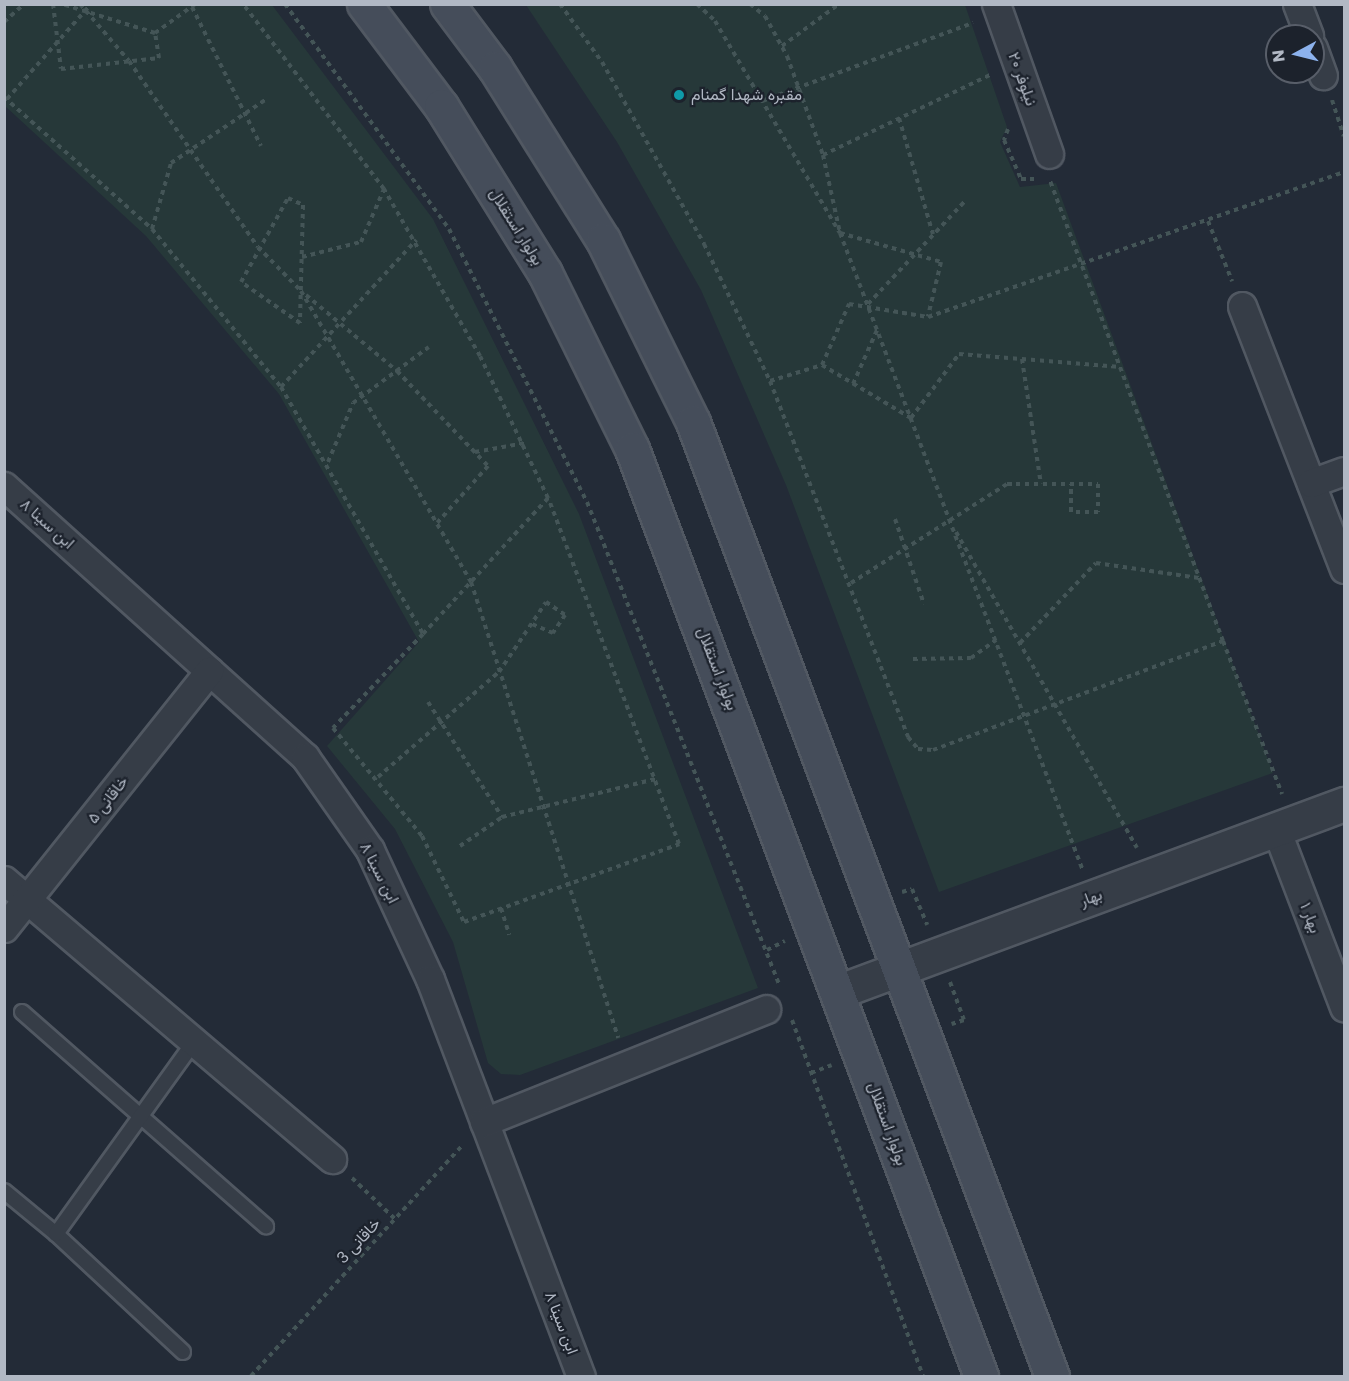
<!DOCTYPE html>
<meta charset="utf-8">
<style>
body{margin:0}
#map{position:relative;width:1349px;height:1381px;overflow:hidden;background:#232b37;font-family:Poppins,Vazirmatn,sans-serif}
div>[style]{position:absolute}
.green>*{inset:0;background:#263839}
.path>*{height:4px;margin-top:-2px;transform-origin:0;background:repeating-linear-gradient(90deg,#445557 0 4.5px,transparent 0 9px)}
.roads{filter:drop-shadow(2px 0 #515862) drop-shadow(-2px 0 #515862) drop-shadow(0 2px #515862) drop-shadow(0 -2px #515862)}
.service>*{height:14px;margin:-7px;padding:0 7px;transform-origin:7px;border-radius:7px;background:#363d47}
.minor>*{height:27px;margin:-13.5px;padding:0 13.5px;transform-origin:13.5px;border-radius:13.5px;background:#363d47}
.tertiary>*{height:33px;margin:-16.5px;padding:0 16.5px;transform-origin:16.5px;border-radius:16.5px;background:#363d47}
.secondary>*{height:33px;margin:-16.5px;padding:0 16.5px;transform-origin:16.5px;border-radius:16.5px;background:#454d5a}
.dots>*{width:16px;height:16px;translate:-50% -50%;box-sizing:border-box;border:3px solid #1c222c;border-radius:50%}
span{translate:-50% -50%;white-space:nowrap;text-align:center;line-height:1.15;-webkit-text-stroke:4.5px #1c222c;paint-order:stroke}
.street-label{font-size:16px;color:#b1b8c4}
.poi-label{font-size:16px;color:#b1b8c4}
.left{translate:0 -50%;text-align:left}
.frame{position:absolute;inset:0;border:6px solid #b1b8c4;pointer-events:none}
.north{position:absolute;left:1265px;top:24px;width:60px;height:60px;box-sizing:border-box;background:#1c222c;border:2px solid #585e69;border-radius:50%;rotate:263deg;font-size:16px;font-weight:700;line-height:24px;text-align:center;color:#b1b8c4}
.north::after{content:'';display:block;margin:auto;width:21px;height:27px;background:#8cb2ed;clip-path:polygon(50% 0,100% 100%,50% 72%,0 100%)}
</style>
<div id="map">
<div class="green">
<i style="clip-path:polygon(5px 4px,272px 5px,433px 219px,579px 514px,758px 988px,520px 1075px,501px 1074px,488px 1063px,453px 942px,395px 829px,327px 746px,419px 642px,279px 394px,146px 236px,5px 106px)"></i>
<i style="clip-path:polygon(526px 5px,965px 5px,1007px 127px,1000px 142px,1020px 187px,1056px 183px,1273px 773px,939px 892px,786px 485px,701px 290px,617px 142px)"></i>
</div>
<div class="path">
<i style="left:53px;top:4px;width:65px;rotate:83deg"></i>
<i style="left:61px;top:69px;width:99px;rotate:-6.4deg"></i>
<i style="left:159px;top:58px;width:25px;rotate:-99deg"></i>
<i style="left:155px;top:33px;width:97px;rotate:-162.7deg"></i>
<i style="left:80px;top:4px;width:75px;rotate:49.3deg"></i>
<i style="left:129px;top:61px;width:226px;rotate:55.3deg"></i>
<i style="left:258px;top:247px;width:62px;rotate:45.7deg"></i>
<i style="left:301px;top:291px;width:337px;rotate:59.7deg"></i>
<i style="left:471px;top:582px;width:479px;rotate:72.1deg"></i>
<i style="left:285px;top:4px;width:278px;rotate:53.9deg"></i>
<i style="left:449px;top:229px;width:306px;rotate:63.2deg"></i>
<i style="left:587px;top:502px;width:519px;rotate:68.28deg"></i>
<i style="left:560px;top:4px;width:72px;rotate:54.1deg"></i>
<i style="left:602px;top:62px;width:209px;rotate:60.7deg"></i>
<i style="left:704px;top:244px;width:152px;rotate:64.3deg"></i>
<i style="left:770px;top:381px;width:382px;rotate:68.8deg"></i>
<i style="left:908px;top:737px;width:16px;rotate:50deg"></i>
<i style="left:918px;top:749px;width:15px;rotate:4deg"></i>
<i style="left:933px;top:750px;width:310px;rotate:-20.6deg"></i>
<i style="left:1223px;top:641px;width:492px;rotate:-110.6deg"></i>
<i style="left:697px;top:4px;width:25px;rotate:43deg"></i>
<i style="left:715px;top:21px;width:246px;rotate:59.5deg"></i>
<i style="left:840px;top:233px;width:680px;rotate:69.14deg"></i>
<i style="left:750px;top:4px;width:19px;rotate:39deg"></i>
<i style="left:765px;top:16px;width:46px;rotate:61.2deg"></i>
<i style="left:787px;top:56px;width:105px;rotate:70deg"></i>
<i style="left:823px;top:155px;width:80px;rotate:77.7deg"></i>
<i style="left:840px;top:233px;width:105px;rotate:16deg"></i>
<i style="left:941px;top:262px;width:56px;rotate:103.5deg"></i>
<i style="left:192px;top:7px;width:155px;rotate:63.6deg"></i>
<i style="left:4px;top:22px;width:27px;rotate:-42deg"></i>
<i style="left:155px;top:33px;width:49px;rotate:-35.9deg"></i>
<i style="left:782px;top:46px;width:71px;rotate:-36.4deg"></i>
<i style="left:4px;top:97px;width:198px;rotate:41.7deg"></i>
<i style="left:152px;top:229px;width:204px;rotate:50.8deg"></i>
<i style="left:281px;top:387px;width:285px;rotate:60.1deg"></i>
<i style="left:423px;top:634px;width:130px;rotate:133.8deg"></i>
<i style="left:333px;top:728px;width:140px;rotate:50.5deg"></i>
<i style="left:422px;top:836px;width:96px;rotate:64deg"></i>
<i style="left:464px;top:922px;width:229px;rotate:-19.9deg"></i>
<i style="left:679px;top:844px;width:370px;rotate:-110.7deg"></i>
<i style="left:548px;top:498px;width:157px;rotate:-115.6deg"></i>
<i style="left:480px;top:356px;width:193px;rotate:-119.9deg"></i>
<i style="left:384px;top:189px;width:233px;rotate:-127.3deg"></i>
<i style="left:7px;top:99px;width:127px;rotate:-48.5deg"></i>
<i style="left:1332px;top:100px;width:38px;rotate:72deg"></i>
<i style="left:762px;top:101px;width:225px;rotate:-20.3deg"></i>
<i style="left:899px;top:118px;width:121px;rotate:73.7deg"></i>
<i style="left:1008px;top:129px;width:12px;rotate:110deg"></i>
<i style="left:1004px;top:140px;width:43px;rotate:66.4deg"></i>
<i style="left:1021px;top:179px;width:13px"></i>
<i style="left:823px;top:155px;width:185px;rotate:-25.6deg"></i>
<i style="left:288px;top:198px;width:17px;rotate:25deg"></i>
<i style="left:303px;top:205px;width:118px;rotate:91.5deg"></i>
<i style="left:300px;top:323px;width:72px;rotate:-145.2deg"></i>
<i style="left:241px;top:282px;width:96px;rotate:-60.8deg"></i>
<i style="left:1208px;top:221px;width:65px;rotate:68.2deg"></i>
<i style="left:152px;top:229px;width:69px;rotate:-73.9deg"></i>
<i style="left:171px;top:163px;width:113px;rotate:-33.8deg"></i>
<i style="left:302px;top:257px;width:61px;rotate:-14.3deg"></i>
<i style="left:361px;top:242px;width:58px;rotate:-66.5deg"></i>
<i style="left:306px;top:295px;width:119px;rotate:39.9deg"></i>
<i style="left:397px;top:371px;width:132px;rotate:46.2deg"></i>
<i style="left:488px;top:466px;width:76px;rotate:131.8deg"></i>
<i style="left:868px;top:304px;width:140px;rotate:-46.7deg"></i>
<i style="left:1022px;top:359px;width:126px;rotate:81.4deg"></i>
<i style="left:822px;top:365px;width:67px;rotate:-66.1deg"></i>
<i style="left:849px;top:304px;width:80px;rotate:9.3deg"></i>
<i style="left:928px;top:317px;width:441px;rotate:-19.2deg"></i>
<i style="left:770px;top:381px;width:54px;rotate:-17.1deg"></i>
<i style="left:822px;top:365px;width:104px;rotate:30.8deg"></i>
<i style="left:911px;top:418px;width:80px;rotate:-53.1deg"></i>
<i style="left:959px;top:354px;width:162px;rotate:4.6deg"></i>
<i style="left:853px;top:384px;width:59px;rotate:-66deg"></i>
<i style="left:281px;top:387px;width:200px;rotate:-47.4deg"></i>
<i style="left:475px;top:452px;width:51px;rotate:-10.2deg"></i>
<i style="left:328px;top:462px;width:64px;rotate:-67deg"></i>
<i style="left:353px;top:403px;width:94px;rotate:-36.4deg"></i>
<i style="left:895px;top:519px;width:90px;rotate:71.2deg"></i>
<i style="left:956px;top:532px;width:364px;rotate:60.2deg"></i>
<i style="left:851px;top:583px;width:185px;rotate:-32.4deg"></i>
<i style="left:1007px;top:484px;width:91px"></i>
<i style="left:1098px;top:484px;width:28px;rotate:90deg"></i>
<i style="left:1098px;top:512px;width:27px;rotate:180deg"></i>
<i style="left:1071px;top:512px;width:28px;rotate:-90deg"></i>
<i style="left:423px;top:634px;width:185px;rotate:-47.4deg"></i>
<i style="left:1223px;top:641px;width:164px;rotate:68.9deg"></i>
<i style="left:1020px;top:643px;width:110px;rotate:-46.5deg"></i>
<i style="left:1096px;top:563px;width:104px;rotate:8.3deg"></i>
<i style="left:913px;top:659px;width:58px;rotate:-1deg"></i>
<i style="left:971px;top:658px;width:31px;rotate:-36deg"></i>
<i style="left:428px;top:702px;width:137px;rotate:57.2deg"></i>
<i style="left:378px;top:777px;width:160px;rotate:-41deg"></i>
<i style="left:499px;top:672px;width:84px;rotate:-56.1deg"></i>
<i style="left:546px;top:602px;width:23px;rotate:34deg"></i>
<i style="left:565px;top:615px;width:22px;rotate:124deg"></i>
<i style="left:553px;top:633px;width:23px;rotate:-157deg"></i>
<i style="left:460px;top:846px;width:51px;rotate:-34.6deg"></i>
<i style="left:502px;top:817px;width:159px;rotate:-13.9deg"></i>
<i style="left:902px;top:892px;width:10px;rotate:-17deg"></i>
<i style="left:912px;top:889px;width:39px;rotate:67deg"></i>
<i style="left:501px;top:908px;width:28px;rotate:73deg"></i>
<i style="left:767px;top:950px;width:20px;rotate:-27deg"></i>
<i style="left:950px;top:982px;width:40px;rotate:69.8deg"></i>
<i style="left:964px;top:1020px;width:13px;rotate:162deg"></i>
<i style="left:792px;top:1020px;width:379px;rotate:69.8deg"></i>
<i style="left:811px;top:1073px;width:22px;rotate:-21deg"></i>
<i style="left:352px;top:1178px;width:59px;rotate:43.6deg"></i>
<i style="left:251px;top:1376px;width:314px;rotate:-47.5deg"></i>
</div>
<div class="roads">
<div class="service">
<i style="left:22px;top:1012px;width:325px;rotate:41.3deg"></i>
<i style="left:4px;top:1191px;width:67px;rotate:39.6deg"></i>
<i style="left:183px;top:1352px;width:173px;rotate:-137.1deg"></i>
<i style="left:56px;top:1234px;width:236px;rotate:-54.3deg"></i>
</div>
<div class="minor">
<i style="left:996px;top:4px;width:159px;rotate:70.5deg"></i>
<i style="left:1297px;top:4px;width:34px;rotate:69deg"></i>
<i style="left:1313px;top:48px;width:29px;rotate:70deg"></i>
<i style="left:1242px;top:306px;width:282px;rotate:68.8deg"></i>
<i style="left:1311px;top:483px;width:35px;rotate:-20deg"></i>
<i style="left:4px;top:486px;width:405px;rotate:42deg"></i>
<i style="left:305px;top:757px;width:113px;rotate:55deg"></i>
<i style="left:370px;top:850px;width:142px;rotate:65.1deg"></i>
<i style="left:430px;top:979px;width:425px;rotate:69.2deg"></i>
<i style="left:1276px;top:829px;width:191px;rotate:69.1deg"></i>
<i style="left:4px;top:880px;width:431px;rotate:40.4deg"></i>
<i style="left:4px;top:928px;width:329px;rotate:-51.4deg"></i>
<i style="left:484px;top:1122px;width:304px;rotate:-21.8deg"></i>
</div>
<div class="tertiary">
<i style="left:837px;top:992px;width:541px;rotate:-20.35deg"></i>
</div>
<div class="secondary">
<i style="left:364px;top:4px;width:128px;rotate:53deg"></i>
<i style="left:441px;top:106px;width:197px;rotate:58.1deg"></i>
<i style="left:545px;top:273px;width:196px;rotate:63.7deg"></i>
<i style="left:632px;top:449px;width:991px;rotate:69.37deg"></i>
<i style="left:447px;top:4px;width:80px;rotate:53.1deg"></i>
<i style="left:495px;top:68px;width:203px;rotate:57.9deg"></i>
<i style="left:603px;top:240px;width:203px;rotate:63.7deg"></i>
<i style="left:693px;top:422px;width:1019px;rotate:69.38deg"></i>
</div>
</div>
<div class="dots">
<i style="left:679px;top:95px;background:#0f9aa8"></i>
</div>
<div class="street-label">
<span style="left:1022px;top:79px;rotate:70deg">نیلوفر ۲۰</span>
<span style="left:516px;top:227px;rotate:58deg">بولوار استقلال</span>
<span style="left:47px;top:524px;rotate:42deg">ابن سینا ۸</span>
<span style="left:717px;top:669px;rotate:69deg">بولوار استقلال</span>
<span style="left:108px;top:800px;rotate:-52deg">خاقانی ۵</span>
<span style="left:379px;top:873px;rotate:63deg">ابن سینا ۸</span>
<span style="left:1091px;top:898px;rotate:-20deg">بهار</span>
<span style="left:1310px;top:918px;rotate:69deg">بهار ۱</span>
<span style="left:887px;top:1124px;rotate:70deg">بولوار استقلال</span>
<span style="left:359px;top:1241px;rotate:-47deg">خاقانی 3</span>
<span style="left:561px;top:1323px;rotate:69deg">ابن سینا ۸</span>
</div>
<div class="poi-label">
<span class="left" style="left:691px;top:95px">مقبره شهدا گمنام</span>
</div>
<div class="frame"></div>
<div class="north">N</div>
</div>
